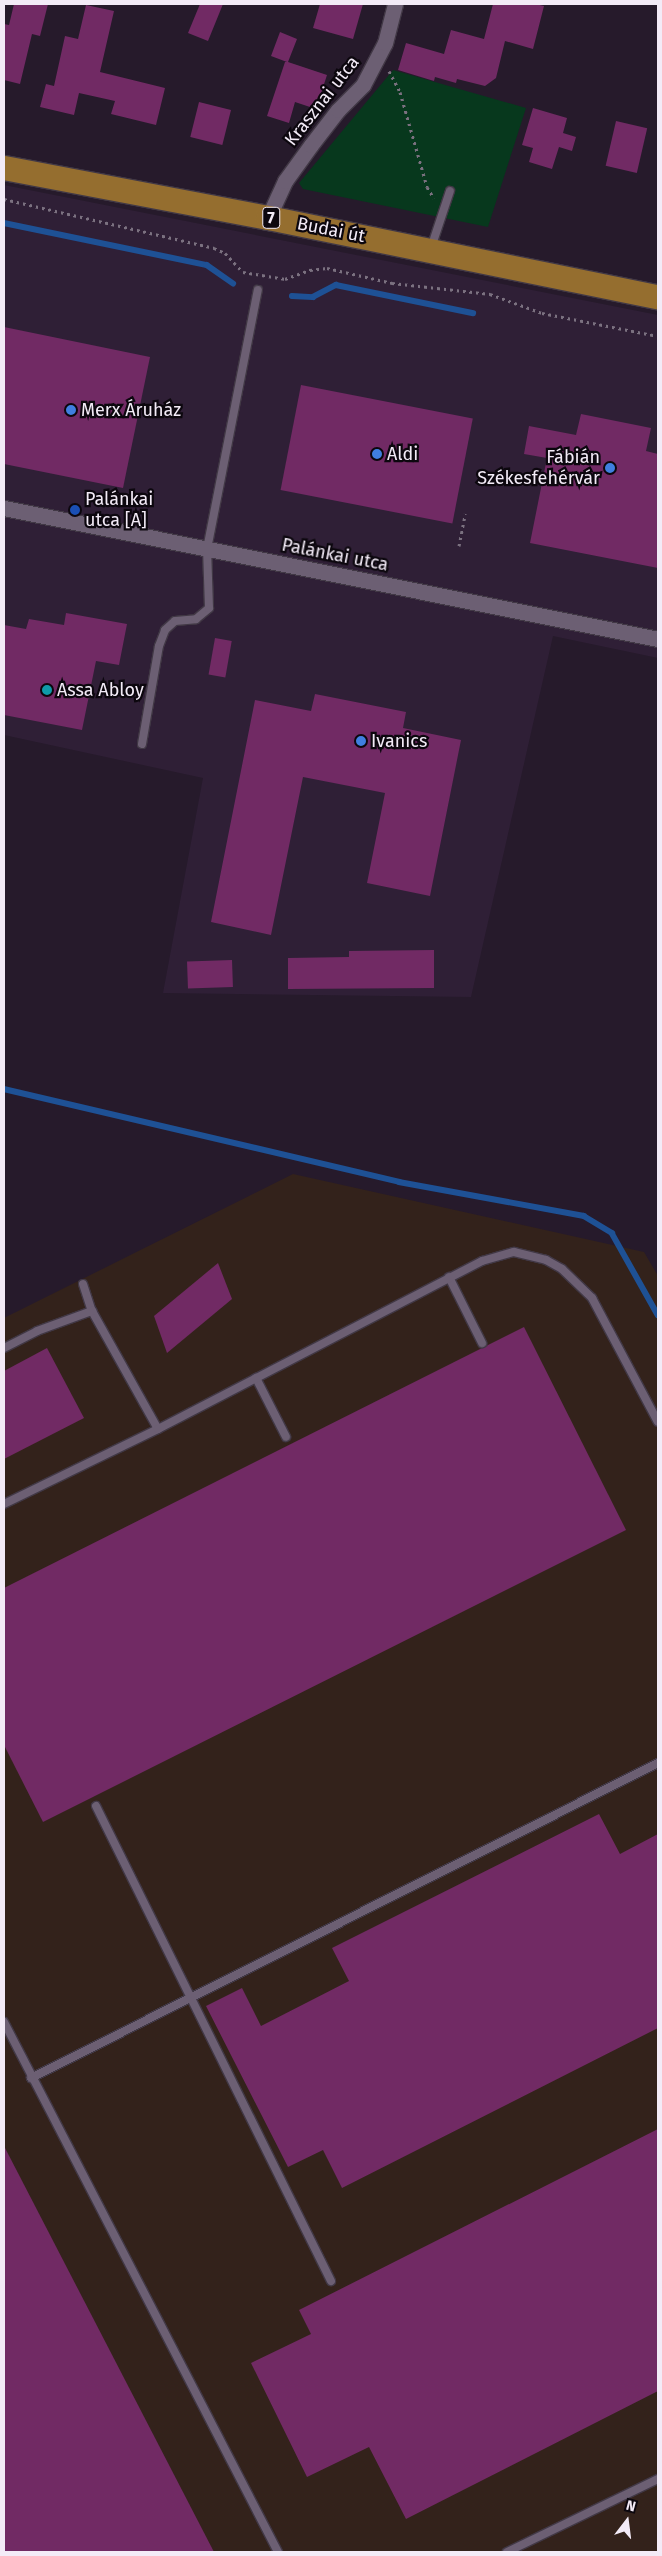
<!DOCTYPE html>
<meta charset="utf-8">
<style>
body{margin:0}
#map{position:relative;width:662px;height:2556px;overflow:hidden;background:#261a2b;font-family:"Fira Sans",sans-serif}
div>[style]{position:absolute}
.built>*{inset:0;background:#2f1f36}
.industrial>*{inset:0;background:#33221b}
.green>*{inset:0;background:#07381d}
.stream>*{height:5.5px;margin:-2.75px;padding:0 2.75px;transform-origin:2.75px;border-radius:2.75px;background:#1e5195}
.building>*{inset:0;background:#712a64;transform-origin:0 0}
.path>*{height:3px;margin-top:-1.5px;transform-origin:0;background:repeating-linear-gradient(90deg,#7b7180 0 2.5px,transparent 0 6.5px)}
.roads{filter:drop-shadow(1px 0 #413845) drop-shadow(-1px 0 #413845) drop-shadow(0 1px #413845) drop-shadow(0 -1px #413845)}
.lane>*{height:8px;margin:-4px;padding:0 4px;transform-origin:4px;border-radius:4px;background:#6c5f73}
.street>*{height:15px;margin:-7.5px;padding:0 7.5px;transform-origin:7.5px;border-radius:7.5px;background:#6c5f73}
.primary>*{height:24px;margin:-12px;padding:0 12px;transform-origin:12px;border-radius:12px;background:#956e2f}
.dots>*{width:14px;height:14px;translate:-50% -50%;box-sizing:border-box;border:2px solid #0c070e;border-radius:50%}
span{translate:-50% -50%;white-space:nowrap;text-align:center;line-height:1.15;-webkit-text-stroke:4.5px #0c070e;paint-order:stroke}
.shield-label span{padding:1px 4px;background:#0c070e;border:1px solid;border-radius:4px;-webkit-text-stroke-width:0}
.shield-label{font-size:16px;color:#f3ebf7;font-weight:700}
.street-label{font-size:18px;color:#f3ebf7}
.poi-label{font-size:18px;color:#f3ebf7}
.left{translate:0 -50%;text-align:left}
.right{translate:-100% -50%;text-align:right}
.frame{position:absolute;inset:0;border:5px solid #f3ebf7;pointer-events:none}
.north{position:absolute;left:602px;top:2496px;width:50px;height:50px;-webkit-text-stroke:4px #0c070e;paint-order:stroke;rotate:15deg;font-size:14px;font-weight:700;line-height:20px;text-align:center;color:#f3ebf7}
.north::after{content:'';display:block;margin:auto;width:18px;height:22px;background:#f3ebf7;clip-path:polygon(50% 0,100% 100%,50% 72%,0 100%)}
</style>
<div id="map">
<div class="built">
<i style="clip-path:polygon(4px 185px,658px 315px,658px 658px,553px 636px,471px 997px,163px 993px,203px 778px,4px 735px)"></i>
</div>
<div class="industrial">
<i style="clip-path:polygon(293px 1174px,644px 1252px,658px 1276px,658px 2552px,4px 2552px,4px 1318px)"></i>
</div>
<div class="green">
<i style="clip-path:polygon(393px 70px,526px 108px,488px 227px,303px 189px,299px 183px)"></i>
</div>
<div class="stream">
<i style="left:4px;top:223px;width:207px;rotate:11.7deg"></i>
<i style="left:207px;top:265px;width:32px;rotate:35deg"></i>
<i style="left:292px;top:296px;width:21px;rotate:3deg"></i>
<i style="left:313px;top:297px;width:26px;rotate:-28deg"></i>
<i style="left:336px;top:285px;width:140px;rotate:11.6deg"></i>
<i style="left:4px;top:1089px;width:406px;rotate:13.2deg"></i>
<i style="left:399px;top:1182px;width:188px;rotate:10.4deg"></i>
<i style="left:584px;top:1216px;width:33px;rotate:31deg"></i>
<i style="left:612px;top:1233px;width:94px;rotate:60.7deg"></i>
</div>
<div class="building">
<i style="clip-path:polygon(14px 4px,48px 4px,40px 36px,32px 34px,20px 84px,4px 80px,4px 24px,9px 25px)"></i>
<i style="clip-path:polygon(200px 4px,223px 4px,208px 41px,188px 33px)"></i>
<i style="clip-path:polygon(320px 4px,363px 4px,353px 39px,313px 28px)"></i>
<i style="clip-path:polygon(493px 4px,535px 4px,544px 6px,533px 49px,505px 41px,496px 78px,485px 86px,457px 79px,456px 83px,435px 77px,434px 81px,398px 70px,406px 43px,444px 54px,451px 30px,484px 39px)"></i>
<i style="clip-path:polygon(86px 5px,114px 11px,100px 72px,165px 88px,156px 125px,111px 114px,115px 101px,79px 93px,74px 115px,40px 107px,46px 84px,54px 86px,65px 36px,78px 39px)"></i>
<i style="clip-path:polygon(280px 32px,297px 39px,288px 62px,327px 75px,316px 109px,295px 102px,289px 123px,267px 116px,285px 62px,287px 62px,271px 56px)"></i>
<i style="left:199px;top:102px;width:33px;height:36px;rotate:14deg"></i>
<i style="clip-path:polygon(533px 108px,567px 118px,563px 133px,576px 137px,572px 151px,559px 147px,552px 169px,529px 162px,533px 148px,522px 145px)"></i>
<i style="left:616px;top:121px;width:32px;height:46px;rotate:13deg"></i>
<i style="clip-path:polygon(4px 327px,150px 357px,123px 488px,4px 464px)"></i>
<i style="left:301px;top:385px;width:175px;height:107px;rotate:11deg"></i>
<i style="clip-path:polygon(581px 414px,651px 428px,646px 451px,658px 454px,658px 568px,530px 543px,547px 458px,524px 454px,529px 426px,576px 435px)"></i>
<i style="clip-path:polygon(66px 613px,127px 624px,119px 665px,96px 661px,82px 730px,4px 715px,4px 625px,26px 629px,29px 619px,64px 625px)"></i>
<i style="left:215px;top:638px;width:17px;height:37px;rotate:10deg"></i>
<i style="clip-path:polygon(315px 694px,406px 712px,403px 728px,461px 740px,430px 896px,367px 883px,385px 793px,303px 777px,271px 935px,211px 922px,255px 700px,311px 711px)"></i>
<i style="clip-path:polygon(434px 950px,434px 988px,288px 989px,288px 958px,349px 957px,349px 951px)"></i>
<i style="left:232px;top:960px;width:27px;height:45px;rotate:88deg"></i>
<i style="clip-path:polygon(218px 1263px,232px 1299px,167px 1353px,154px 1316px)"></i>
<i style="clip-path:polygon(524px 1327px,626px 1530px,43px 1822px,4px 1745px,4px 1588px)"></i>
<i style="clip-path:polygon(47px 1348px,84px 1418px,4px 1459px,4px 1371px)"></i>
<i style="clip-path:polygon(599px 1814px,620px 1854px,658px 1834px,658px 2028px,342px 2188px,323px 2150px,288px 2167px,206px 2006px,242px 1988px,261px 2026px,349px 1981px,332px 1948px)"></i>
<i style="clip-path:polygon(658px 2129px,658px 2391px,406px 2519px,369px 2447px,307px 2477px,251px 2363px,311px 2334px,299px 2310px)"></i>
<i style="clip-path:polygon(4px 2146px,214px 2552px,4px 2552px)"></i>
</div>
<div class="path">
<i style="left:389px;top:71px;width:24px;rotate:62deg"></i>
<i style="left:400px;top:92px;width:99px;rotate:74.1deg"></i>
<i style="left:427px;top:187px;width:13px;rotate:58deg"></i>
<i style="left:4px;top:199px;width:216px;rotate:13.1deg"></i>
<i style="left:214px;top:248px;width:12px;rotate:24deg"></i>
<i style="left:225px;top:253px;width:26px;rotate:47deg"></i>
<i style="left:243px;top:272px;width:43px;rotate:9.5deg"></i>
<i style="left:285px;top:279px;width:27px;rotate:-20deg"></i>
<i style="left:310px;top:270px;width:17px;rotate:-7deg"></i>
<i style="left:327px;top:268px;width:67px;rotate:13deg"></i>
<i style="left:392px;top:283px;width:99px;rotate:6.4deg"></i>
<i style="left:490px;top:294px;width:55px;rotate:20.1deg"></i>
<i style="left:542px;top:313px;width:118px;rotate:11.2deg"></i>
<i style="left:459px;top:546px;width:33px;rotate:-79deg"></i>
</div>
<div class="roads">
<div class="lane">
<i style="left:431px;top:248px;width:60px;rotate:-71.6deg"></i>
<i style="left:142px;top:744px;width:99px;rotate:-80.2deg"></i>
<i style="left:159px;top:646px;width:17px;rotate:-69deg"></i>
<i style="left:165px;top:630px;width:13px;rotate:-42deg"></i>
<i style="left:175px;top:621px;width:21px;rotate:-5deg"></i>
<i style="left:196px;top:619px;width:17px;rotate:-40deg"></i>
<i style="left:209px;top:608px;width:59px;rotate:-91.9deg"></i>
<i style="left:207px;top:549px;width:264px;rotate:-78.9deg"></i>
<i style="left:449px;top:1277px;width:74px;rotate:63.4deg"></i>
<i style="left:83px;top:1284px;width:28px;rotate:72deg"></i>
<i style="left:92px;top:1311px;width:135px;rotate:60.8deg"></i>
<i style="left:4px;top:1348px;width:37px;rotate:-27deg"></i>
<i style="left:37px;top:1331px;width:59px;rotate:-20deg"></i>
<i style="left:256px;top:1378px;width:66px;rotate:63deg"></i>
<i style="left:4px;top:1504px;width:171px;rotate:-26deg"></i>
<i style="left:158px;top:1429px;width:365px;rotate:-27.4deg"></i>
<i style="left:482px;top:1261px;width:33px;rotate:-16deg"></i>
<i style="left:514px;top:1252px;width:33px;rotate:14deg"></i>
<i style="left:546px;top:1260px;width:18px;rotate:29deg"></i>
<i style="left:562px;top:1269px;width:42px;rotate:44deg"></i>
<i style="left:592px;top:1298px;width:140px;rotate:62deg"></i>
<i style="left:96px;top:1806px;width:530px;rotate:63.68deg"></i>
<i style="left:4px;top:2022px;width:597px;rotate:62.66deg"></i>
<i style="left:31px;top:2078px;width:702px;rotate:-26.67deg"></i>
<i style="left:507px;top:2552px;width:168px;rotate:-25.8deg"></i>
</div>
<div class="street">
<i style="left:268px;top:218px;width:41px;rotate:-65.3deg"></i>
<i style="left:285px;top:181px;width:44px;rotate:-54.2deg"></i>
<i style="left:311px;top:145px;width:44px;rotate:-52.4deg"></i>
<i style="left:338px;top:110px;width:35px;rotate:-45deg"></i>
<i style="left:363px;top:85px;width:47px;rotate:-62.4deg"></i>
<i style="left:385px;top:43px;width:40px;rotate:-75.6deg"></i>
<i style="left:4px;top:508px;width:667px;rotate:11.33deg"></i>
</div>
<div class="primary">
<i style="left:4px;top:168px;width:269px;rotate:10.7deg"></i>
<i style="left:268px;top:218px;width:398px;rotate:11.5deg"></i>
</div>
</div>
<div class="dots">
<i style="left:71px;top:410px;background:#3f7fe0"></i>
<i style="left:377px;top:454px;background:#3f7fe0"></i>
<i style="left:610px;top:468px;background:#3f7fe0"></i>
<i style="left:75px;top:510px;background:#1a4fb4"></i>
<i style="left:47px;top:690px;background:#0f9aa8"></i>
<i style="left:361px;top:741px;background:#3f7fe0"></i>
</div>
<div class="shield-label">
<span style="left:271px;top:218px">7</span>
</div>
<div class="street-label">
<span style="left:322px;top:101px;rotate:-52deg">Krasznai utca</span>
<span style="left:331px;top:230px;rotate:11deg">Budai út</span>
<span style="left:335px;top:555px;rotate:11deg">Palánkai utca</span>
</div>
<div class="poi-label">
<span class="left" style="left:81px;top:410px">Merx Áruház</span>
<span class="left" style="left:387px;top:454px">Aldi</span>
<span class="right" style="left:600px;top:468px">Fábián<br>Székesfehérvár</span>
<span class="left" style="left:85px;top:510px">Palánkai<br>utca [A]</span>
<span class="left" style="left:57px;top:690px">Assa Abloy</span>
<span class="left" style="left:371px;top:741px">Ivanics</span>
</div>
<div class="frame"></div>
<div class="north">N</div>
</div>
